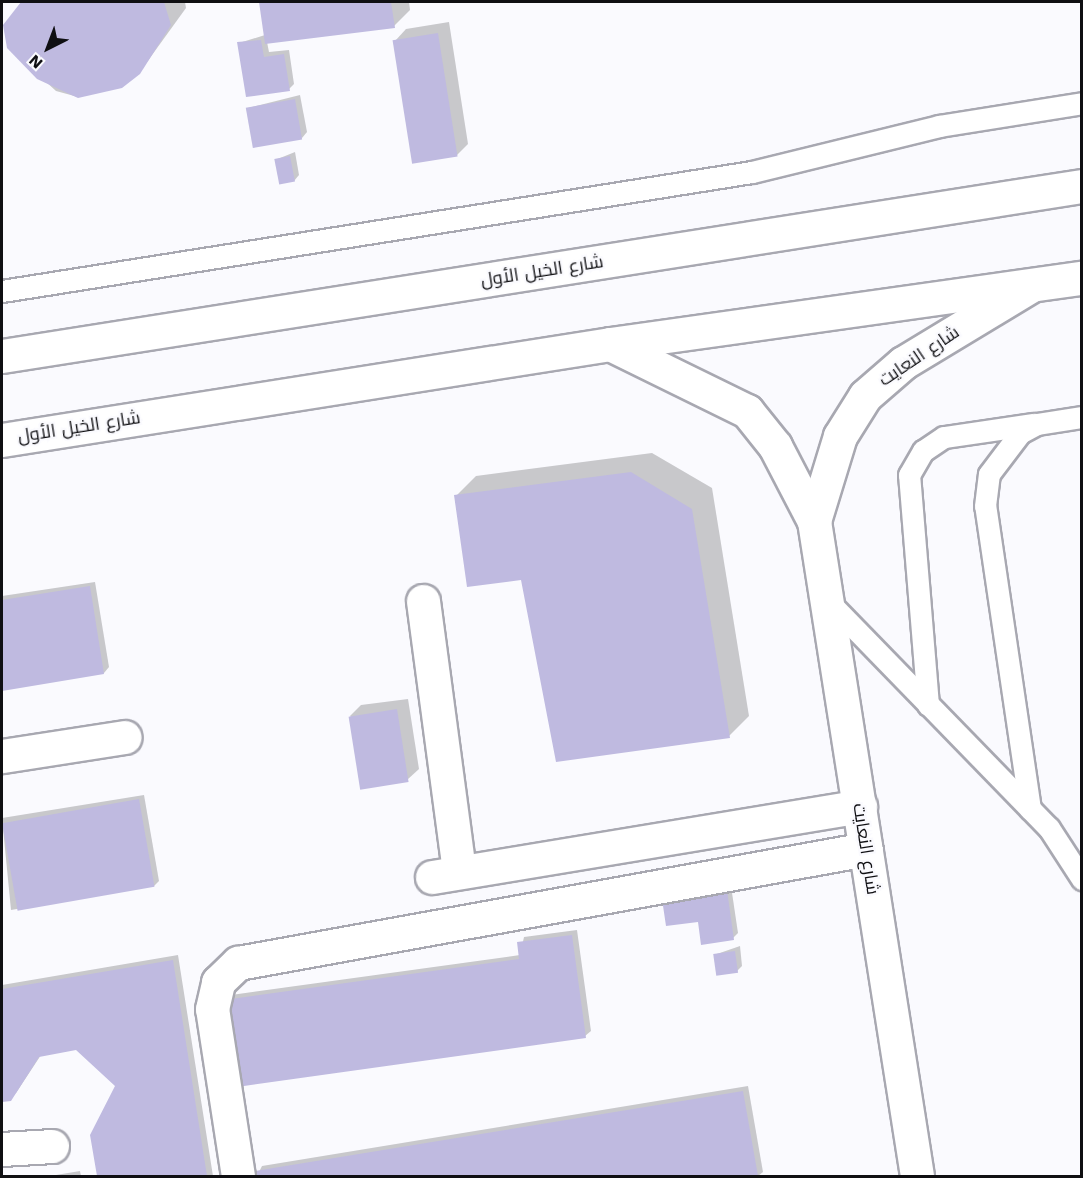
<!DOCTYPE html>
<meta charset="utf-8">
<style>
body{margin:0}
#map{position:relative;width:1083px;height:1178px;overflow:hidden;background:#fafafe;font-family:"Work Sans",Cairo,sans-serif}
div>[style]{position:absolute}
.shadow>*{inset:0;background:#0003}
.building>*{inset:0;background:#bfbae0;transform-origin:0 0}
.roads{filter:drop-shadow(2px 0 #a8a8b1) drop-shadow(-2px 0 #a8a8b1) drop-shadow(0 2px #a8a8b1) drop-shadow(0 -2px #a8a8b1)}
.service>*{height:21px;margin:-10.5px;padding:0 10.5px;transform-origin:10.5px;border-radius:10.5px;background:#fff}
.minor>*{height:33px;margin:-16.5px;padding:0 16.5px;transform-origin:16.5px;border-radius:16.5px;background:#fff}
.tertiary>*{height:33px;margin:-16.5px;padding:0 16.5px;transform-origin:16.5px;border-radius:16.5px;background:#fff}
.secondary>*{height:33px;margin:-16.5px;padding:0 16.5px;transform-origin:16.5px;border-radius:16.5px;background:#fff}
span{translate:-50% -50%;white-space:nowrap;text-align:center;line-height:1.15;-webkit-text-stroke:4.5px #fafafe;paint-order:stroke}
.street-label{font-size:18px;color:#0f0f12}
.frame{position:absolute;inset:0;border:3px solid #0f0f12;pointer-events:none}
.north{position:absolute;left:18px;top:18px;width:60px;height:60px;-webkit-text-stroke:4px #fafafe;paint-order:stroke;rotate:222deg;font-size:16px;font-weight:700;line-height:24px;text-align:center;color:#0f0f12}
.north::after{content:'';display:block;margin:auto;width:21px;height:27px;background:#0f0f12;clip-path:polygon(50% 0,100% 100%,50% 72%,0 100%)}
</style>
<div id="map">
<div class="shadow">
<i style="clip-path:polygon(23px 2px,185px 2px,186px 8px,139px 73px,78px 97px,56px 91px,8px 47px,5px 26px)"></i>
<i style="clip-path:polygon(261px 2px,409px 2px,410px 10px,394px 26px,267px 42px,269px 52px,289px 50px,294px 84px,289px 89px,239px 43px,265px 35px)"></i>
<i style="clip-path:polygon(449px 22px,468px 144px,457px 155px,395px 41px,406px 29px)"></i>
<i style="clip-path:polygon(300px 95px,307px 132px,302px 138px,248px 108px)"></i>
<i style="clip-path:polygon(295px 152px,299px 175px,294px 181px,275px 160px)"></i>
<i style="clip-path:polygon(652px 453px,712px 488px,749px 716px,729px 736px,523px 578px,456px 496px,476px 476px)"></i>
<i style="clip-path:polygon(95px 582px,109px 667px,104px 673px,2px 689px,2px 596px)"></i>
<i style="clip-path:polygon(408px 699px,419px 769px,407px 780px,350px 716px,361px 705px)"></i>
<i style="clip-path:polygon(144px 795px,159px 881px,154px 886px,11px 910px,2px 818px)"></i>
<i style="clip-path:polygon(731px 886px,738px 933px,733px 938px,699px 921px)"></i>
<i style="clip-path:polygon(577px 930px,591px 1031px,585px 1036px,226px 1001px,231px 995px,520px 955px,524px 937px)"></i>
<i style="clip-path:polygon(740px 946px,742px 966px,737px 971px,714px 955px)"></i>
<i style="clip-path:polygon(178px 955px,213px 1176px,98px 1176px,92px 1135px,117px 1086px,77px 1049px,41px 1055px,16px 1093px,2px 1100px,2px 985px)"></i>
<i style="clip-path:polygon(748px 1086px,763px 1172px,758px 1176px,257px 1176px,262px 1166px)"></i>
<i style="clip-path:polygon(80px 1171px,81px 1176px,50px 1176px)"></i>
</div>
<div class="building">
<i style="clip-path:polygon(21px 2px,164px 2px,171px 25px,140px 74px,122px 88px,78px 98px,37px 79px,7px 48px,3px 25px)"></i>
<i style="clip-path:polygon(259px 2px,391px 2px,395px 28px,265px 44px)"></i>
<i style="left:438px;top:33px;width:125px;height:46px;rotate:81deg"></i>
<i style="clip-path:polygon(261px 40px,264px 57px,284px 54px,290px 91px,246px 97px,237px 42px)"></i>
<i style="left:295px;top:99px;width:41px;height:50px;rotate:80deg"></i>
<i style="left:290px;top:156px;width:26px;height:16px;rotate:79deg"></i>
<i style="clip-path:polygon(631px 472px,692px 509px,730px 738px,556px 762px,521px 580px,467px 587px,454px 495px)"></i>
<i style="clip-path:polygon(90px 586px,104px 674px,2px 691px,2px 600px)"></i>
<i style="left:397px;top:709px;width:74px;height:49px;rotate:81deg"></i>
<i style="left:139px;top:799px;width:89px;height:139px;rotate:80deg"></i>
<i style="clip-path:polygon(727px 890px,734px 940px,701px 945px,698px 922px,666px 926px,662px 899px)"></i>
<i style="clip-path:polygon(572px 935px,586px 1038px,237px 1087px,224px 1000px,519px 959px,517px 942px)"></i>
<i style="left:735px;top:951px;width:22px;height:22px;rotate:82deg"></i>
<i style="clip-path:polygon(173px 960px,207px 1176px,97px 1176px,90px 1135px,115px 1086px,76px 1050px,39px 1057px,11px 1101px,2px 1102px,2px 989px)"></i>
<i style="clip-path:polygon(743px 1091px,758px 1176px,256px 1176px,255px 1171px)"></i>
</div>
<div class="roads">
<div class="service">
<i style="left:2px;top:291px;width:759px;rotate:-9.02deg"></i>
<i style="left:752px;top:172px;width:193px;rotate:-13.8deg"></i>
<i style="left:939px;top:126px;width:145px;rotate:-9.1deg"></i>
<i style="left:829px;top:602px;width:315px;rotate:45.8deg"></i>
<i style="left:1049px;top:828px;width:61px;rotate:57.1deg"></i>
<i style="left:928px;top:705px;width:231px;rotate:-94.7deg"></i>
<i style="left:909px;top:475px;width:28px;rotate:-60deg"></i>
<i style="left:923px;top:451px;width:25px;rotate:-34deg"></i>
<i style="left:944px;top:437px;width:90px;rotate:-8.3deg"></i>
<i style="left:1030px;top:809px;width:306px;rotate:-98.4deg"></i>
<i style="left:985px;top:506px;width:32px;rotate:-83deg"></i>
<i style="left:989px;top:474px;width:51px;rotate:-52.9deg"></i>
<i style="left:1020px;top:433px;width:19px;rotate:-28deg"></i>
<i style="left:1037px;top:424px;width:46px;rotate:-8.8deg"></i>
</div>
<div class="minor">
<i style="left:423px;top:601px;width:273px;rotate:82.4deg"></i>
<i style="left:2px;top:756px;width:124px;rotate:-8.8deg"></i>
<i style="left:432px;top:877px;width:434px;rotate:-9.4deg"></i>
<i style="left:2px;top:1149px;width:50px;rotate:-3.4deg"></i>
<i style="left:238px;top:1176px;width:169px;rotate:-98.8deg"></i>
<i style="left:212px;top:1009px;width:28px;rotate:-77deg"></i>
<i style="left:218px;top:982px;width:28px;rotate:-44deg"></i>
<i style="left:238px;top:963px;width:638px;rotate:-10.29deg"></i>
</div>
<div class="tertiary">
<i style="left:610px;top:344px;width:153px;rotate:26.1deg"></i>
<i style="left:747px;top:411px;width:45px;rotate:51.3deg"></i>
<i style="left:775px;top:446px;width:85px;rotate:62.5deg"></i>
<i style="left:814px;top:521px;width:663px;rotate:81.06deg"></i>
<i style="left:814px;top:521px;width:89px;rotate:-73deg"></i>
<i style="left:840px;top:436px;width:47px;rotate:-58deg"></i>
<i style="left:865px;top:396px;width:50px;rotate:-41deg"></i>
<i style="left:903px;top:363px;width:149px;rotate:-31.2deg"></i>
</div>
<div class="secondary">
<i style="left:2px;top:356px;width:1093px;rotate:-8.95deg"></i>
<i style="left:2px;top:440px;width:616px;rotate:-8.97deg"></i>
<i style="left:610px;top:344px;width:477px;rotate:-8deg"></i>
</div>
</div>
<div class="street-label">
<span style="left:542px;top:271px;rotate:-9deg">شارع الخيل الأول</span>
<span style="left:919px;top:356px;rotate:-34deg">شارع النعايت</span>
<span style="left:79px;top:427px;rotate:-9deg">شارع الخيل الأول</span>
<span style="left:866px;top:849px;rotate:81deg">شارع النعايت</span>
</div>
<div class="frame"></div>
<div class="north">N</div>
</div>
